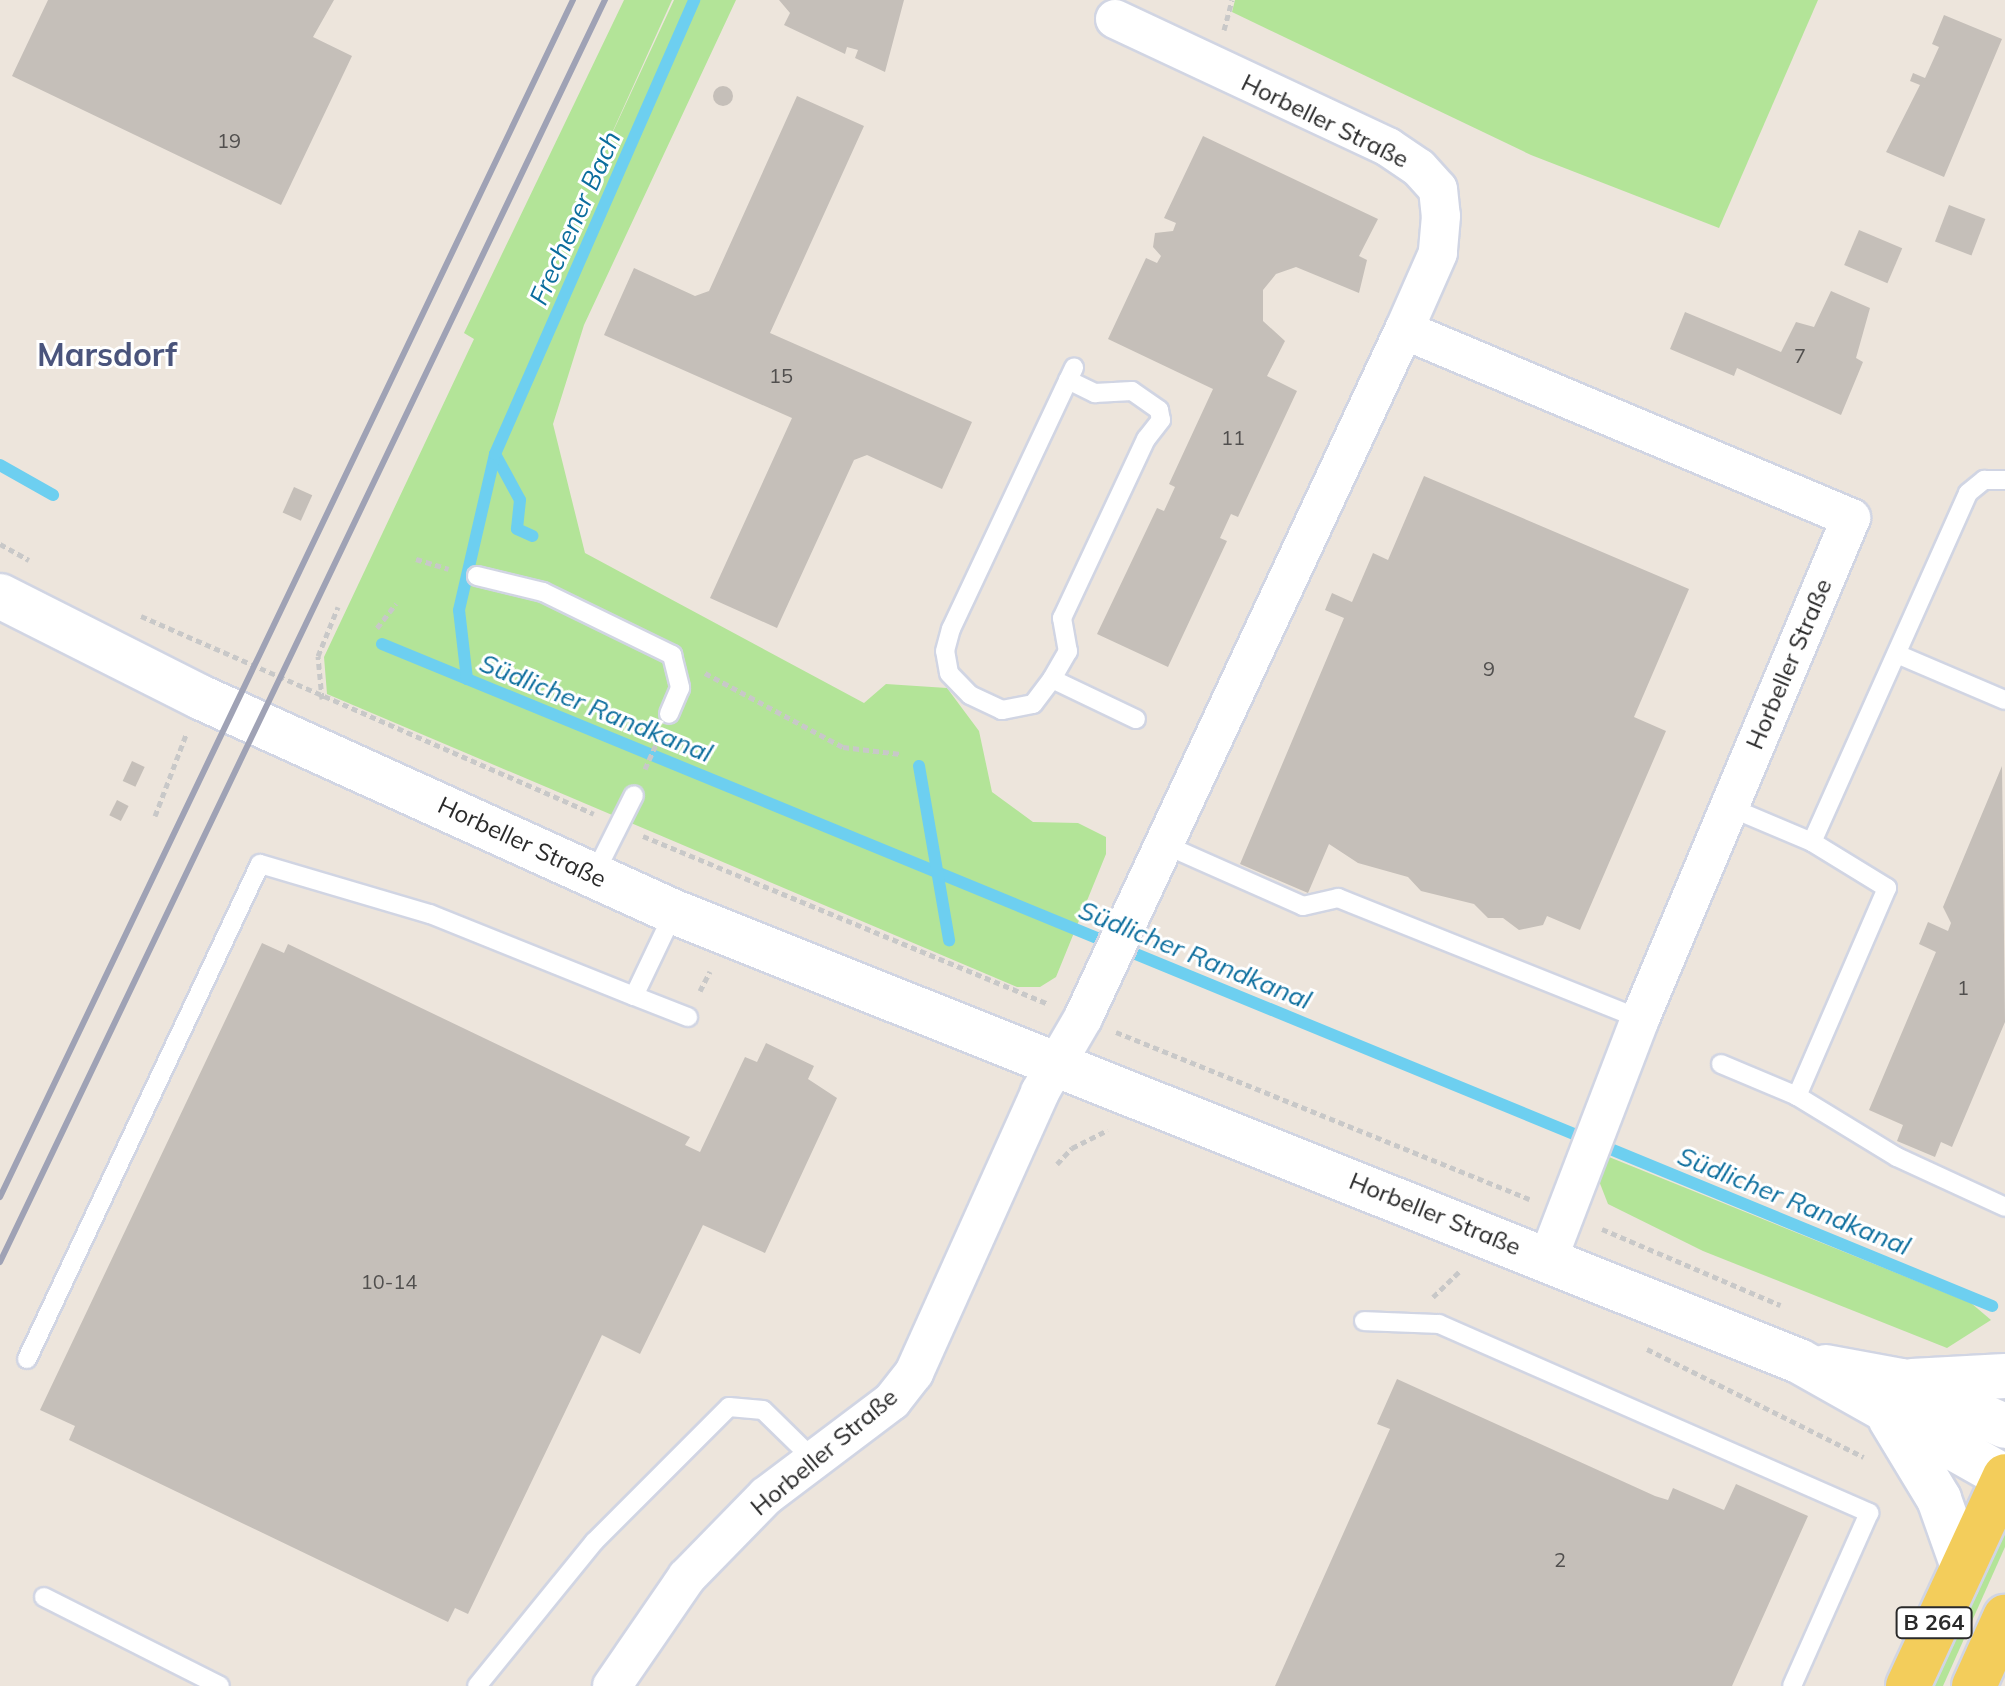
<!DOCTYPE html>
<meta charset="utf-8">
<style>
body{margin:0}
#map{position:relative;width:2005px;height:1686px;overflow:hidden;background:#ede5dc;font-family:Mulish,sans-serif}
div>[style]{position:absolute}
.green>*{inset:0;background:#b3e498}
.stream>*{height:12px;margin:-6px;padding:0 6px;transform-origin:6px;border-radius:6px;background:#6dcff0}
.building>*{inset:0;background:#c5bfb9;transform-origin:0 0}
.round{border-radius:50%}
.path>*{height:5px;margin-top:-2.5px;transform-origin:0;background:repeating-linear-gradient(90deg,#c8c8c8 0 6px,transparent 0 10px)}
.roads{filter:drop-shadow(2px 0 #d1d5e3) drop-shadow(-2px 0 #d1d5e3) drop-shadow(0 2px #d1d5e3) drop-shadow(0 -2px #d1d5e3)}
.lane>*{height:18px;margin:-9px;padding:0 9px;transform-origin:9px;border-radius:9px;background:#fff}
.street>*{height:38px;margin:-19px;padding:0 19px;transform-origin:19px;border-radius:19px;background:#fff}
.secondary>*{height:44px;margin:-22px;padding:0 22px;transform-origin:22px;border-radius:22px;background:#fff}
.primary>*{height:44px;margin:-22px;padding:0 22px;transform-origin:22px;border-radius:22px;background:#f3cd5b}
.rail>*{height:6px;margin:-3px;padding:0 3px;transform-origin:3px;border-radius:3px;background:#9fa2b5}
span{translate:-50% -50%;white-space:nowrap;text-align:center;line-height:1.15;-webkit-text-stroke:6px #fff;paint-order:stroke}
.number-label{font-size:20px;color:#514f4e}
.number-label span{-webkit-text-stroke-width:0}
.shield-label span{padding:2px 6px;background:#fff;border:2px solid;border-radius:6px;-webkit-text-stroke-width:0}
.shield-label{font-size:22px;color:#2a2a2a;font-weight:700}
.street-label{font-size:24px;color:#2a2a2a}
.water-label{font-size:26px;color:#0b6d9d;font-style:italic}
.district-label{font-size:32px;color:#4a547c;font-weight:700}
</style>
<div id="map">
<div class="green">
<i style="clip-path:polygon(624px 0,672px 0,598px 164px,674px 0,736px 0,584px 325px,553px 424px,585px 553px,864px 703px,886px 684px,947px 688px,979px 731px,992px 792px,1033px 822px,1078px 823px,1106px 837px,1106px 854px,1056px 977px,1040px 987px,1017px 987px,327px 694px,324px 657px,474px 339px,464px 333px)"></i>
<i style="clip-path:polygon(1235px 0,1818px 0,1719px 228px,1531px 155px,1232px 12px)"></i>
<i style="clip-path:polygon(1609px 1157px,1971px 1303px,1991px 1320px,1947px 1348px,1703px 1251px,1608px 1204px,1599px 1181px)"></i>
<i style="clip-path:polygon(1996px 1530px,2005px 1533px,2005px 1547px,1943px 1686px,1929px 1686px)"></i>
</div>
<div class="stream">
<i style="left:495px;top:454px;width:52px;rotate:61.5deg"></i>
<i style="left:520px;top:500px;width:29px;rotate:96deg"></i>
<i style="left:517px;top:529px;width:17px;rotate:24deg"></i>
<i style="left:0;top:465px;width:61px;rotate:29.5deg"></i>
<i style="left:382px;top:644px;width:1741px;rotate:22.35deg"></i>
<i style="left:467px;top:679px;width:69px;rotate:-96.6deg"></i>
<i style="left:459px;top:610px;width:160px;rotate:-77deg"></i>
<i style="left:495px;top:454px;width:496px;rotate:-66.3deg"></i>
<i style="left:919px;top:766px;width:177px;rotate:80.2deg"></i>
</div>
<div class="building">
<i style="clip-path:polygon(48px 0,334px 0,313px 37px,352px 56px,281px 205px,12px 76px)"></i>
<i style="clip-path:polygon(779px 0,904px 0,885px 72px,855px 58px,858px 50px,847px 47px,845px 54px,784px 25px,790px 13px)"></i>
<i style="clip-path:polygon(1944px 15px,2002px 39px,1944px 177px,1886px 152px,1920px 85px,1910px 81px,1913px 73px,1925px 78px,1939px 47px,1932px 44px)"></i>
<i class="round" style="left:713px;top:86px;width:20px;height:20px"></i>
<i style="clip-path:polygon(797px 96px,864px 126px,770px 333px,972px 422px,942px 489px,867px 455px,854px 460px,777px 628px,710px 598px,792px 418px,604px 335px,634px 268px,695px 296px,709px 291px)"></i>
<i style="clip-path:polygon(1203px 136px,1378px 219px,1359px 256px,1367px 260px,1359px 293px,1296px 267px,1276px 274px,1263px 290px,1263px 321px,1285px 341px,1267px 376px,1297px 391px,1238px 517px,1231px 514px,1220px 538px,1227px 541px,1168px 667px,1097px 634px,1157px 508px,1164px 511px,1175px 487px,1169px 484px,1213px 389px,1108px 339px,1146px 258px,1157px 263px,1161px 256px,1153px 247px,1155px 233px,1173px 231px,1176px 223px,1164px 218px)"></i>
<i style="left:1949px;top:205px;width:39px;height:39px;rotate:21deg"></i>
<i style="left:1859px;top:230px;width:47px;height:38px;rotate:23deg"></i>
<i style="clip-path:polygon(1831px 291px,1870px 308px,1856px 358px,1863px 362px,1841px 415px,1737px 368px,1734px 376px,1670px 349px,1685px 312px,1781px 352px,1796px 322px,1814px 327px)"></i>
<i style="clip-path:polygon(1424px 476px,1689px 589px,1634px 717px,1666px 731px,1580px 930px,1547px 916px,1543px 925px,1519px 930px,1503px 918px,1488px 918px,1474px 904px,1421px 891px,1408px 877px,1358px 863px,1329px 844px,1308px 893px,1240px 864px,1344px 618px,1325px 610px,1332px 593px,1352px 602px,1373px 553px,1388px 560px)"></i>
<i style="left:294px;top:487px;width:20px;height:28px;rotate:24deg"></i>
<i style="left:132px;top:761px;width:14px;height:22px;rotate:25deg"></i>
<i style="clip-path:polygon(2002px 766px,2005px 1022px,1952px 1147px,1941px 1142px,1935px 1157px,1897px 1141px,1903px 1125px,1869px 1110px,1936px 952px,1919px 944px,1928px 922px,1948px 931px,1951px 923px,1943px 907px)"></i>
<i style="left:117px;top:800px;width:13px;height:17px;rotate:27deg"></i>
<i style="clip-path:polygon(262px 943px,284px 953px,288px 944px,690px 1137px,685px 1145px,700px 1152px,745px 1057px,757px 1062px,766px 1043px,814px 1066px,808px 1079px,837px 1098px,765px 1253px,703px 1225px,640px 1354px,602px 1335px,468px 1614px,455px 1608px,448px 1622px,69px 1440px,75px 1426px,40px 1410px)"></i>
<i style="clip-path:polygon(1397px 1379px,1655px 1496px,1668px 1500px,1673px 1488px,1724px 1510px,1736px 1484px,1808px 1516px,1732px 1686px,1275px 1686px,1390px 1429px,1377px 1424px)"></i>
</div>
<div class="path">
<i style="left:1224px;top:30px;width:31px;rotate:-75deg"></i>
<i style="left:0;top:544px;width:33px;rotate:29deg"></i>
<i style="left:416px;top:559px;width:34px;rotate:17deg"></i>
<i style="left:141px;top:616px;width:494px;rotate:23.6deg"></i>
<i style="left:377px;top:628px;width:31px;rotate:-52deg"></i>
<i style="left:705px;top:673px;width:157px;rotate:28.2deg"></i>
<i style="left:843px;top:747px;width:58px;rotate:6.9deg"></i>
<i style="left:322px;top:699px;width:43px;rotate:-95.3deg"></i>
<i style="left:318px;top:656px;width:53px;rotate:-67.8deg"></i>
<i style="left:645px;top:769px;width:34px;rotate:-66deg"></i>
<i style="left:155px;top:816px;width:87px;rotate:-69.1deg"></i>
<i style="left:643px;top:836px;width:438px;rotate:22.5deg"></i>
<i style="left:700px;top:991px;width:22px;rotate:-63deg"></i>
<i style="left:1116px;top:1032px;width:446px;rotate:22deg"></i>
<i style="left:1057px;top:1164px;width:22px;rotate:-47deg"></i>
<i style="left:1072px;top:1148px;width:40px;rotate:-26.6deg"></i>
<i style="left:1602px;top:1229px;width:194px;rotate:23.1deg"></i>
<i style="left:1433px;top:1297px;width:37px;rotate:-44deg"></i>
<i style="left:1647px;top:1349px;width:242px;rotate:26.5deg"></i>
</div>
<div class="roads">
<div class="lane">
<i style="left:1068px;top:380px;width:30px;rotate:26deg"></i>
<i style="left:1095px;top:393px;width:37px;rotate:-3deg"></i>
<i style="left:1132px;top:391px;width:33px;rotate:35deg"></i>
<i style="left:1159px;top:410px;width:10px;rotate:79deg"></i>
<i style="left:1161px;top:420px;width:24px;rotate:128deg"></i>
<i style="left:1146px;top:439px;width:198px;rotate:115.1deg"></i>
<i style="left:1062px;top:618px;width:34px;rotate:80deg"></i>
<i style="left:1068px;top:651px;width:32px;rotate:120deg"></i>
<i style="left:1052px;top:679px;width:31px;rotate:127deg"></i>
<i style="left:1033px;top:704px;width:32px;rotate:169deg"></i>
<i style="left:1002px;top:710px;width:35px;rotate:-155deg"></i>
<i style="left:970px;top:695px;width:30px;rotate:-134deg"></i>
<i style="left:949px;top:673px;width:22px;rotate:-100deg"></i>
<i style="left:945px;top:651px;width:23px;rotate:-75deg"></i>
<i style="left:951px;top:629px;width:289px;rotate:-64.8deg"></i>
<i style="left:477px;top:576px;width:68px;rotate:13.6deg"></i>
<i style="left:543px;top:592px;width:144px;rotate:26deg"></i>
<i style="left:672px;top:655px;width:34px;rotate:76deg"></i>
<i style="left:680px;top:688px;width:28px;rotate:113deg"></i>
<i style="left:1897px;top:654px;width:117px;rotate:23.1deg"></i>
<i style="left:1052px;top:679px;width:93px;rotate:25.5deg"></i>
<i style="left:1729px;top:807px;width:90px;rotate:22.9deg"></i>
<i style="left:1812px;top:842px;width:88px;rotate:31.5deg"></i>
<i style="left:1887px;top:888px;width:227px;rotate:113.4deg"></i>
<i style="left:1797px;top:1096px;width:117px;rotate:31.4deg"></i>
<i style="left:1897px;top:1157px;width:119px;rotate:24.8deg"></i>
<i style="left:1812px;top:842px;width:382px;rotate:-65.9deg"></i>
<i style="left:1968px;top:493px;width:21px;rotate:-39deg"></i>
<i style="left:1984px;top:480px;width:21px"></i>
<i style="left:1161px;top:843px;width:155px;rotate:23.9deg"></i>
<i style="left:1303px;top:906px;width:36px;rotate:-13deg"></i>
<i style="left:1338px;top:898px;width:325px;rotate:21.8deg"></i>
<i style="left:594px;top:875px;width:89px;rotate:-63.4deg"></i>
<i style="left:634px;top:996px;width:58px;rotate:21.3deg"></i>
<i style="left:1721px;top:1064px;width:82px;rotate:22.8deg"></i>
<i style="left:1364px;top:1321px;width:75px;rotate:2.3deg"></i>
<i style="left:1439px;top:1324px;width:470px;rotate:23.7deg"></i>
<i style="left:1869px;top:1513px;width:189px;rotate:114deg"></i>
<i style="left:27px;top:1359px;width:547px;rotate:-64.79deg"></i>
<i style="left:260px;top:864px;width:177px;rotate:16.4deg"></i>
<i style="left:430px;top:914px;width:220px;rotate:21.9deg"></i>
<i style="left:634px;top:996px;width:93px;rotate:-64.5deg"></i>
<i style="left:44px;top:1597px;width:197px;rotate:26.8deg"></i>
<i style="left:477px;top:1686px;width:186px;rotate:-50.9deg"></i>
<i style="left:594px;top:1542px;width:191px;rotate:-45deg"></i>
<i style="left:729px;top:1407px;width:34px;rotate:5deg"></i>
<i style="left:763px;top:1410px;width:71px;rotate:44.4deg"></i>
</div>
<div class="street">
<i style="left:1115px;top:19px;width:302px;rotate:25.1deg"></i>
<i style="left:1388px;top:147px;width:37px;rotate:34deg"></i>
<i style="left:1419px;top:168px;width:28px;rotate:48deg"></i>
<i style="left:1438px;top:189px;width:27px;rotate:84deg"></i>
<i style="left:1441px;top:216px;width:37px;rotate:95deg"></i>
<i style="left:1438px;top:253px;width:84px;rotate:113.8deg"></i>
<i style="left:612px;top:1686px;width:132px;rotate:-55.5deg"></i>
<i style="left:687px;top:1577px;width:113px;rotate:-45.7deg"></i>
<i style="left:766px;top:1496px;width:158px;rotate:-37deg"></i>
<i style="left:892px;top:1401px;width:36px;rotate:-52deg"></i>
<i style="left:914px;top:1373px;width:308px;rotate:-65.8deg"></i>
<i style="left:1040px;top:1092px;width:86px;rotate:-59.8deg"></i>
<i style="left:1083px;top:1018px;width:759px;rotate:-64.99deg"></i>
<i style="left:1404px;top:330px;width:485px;rotate:22.8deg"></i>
<i style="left:1851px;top:518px;width:544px;rotate:112.84deg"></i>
<i style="left:1640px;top:1019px;width:257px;rotate:111deg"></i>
</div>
<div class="secondary">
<i style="left:0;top:596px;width:224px;rotate:26.8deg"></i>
<i style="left:200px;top:697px;width:520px;rotate:24.4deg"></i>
<i style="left:674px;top:912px;width:1211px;rotate:21.76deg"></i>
<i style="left:1799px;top:1361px;width:236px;rotate:29.4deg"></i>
<i style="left:1826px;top:1367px;width:76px;rotate:10.6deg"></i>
<i style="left:1901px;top:1381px;width:113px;rotate:23.4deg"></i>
<i style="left:1912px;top:1381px;width:93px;rotate:-3.1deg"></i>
<i style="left:1890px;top:1418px;width:95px;rotate:58.8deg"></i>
<i style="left:1939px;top:1499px;width:66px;rotate:70.5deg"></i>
</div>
<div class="primary">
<i style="left:1908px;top:1686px;width:231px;rotate:-65.2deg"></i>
<i style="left:1974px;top:1686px;width:76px;rotate:-65.8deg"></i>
</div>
</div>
<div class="rail">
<i style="left:0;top:1197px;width:1327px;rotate:-64.42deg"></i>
<i style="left:0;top:1262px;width:1400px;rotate:-64.39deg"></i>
</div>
<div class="number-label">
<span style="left:229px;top:140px">19</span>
<span style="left:1800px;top:355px">7</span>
<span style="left:781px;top:375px">15</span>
<span style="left:1233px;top:437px">11</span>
<span style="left:1489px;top:668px">9</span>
<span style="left:1963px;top:987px">1</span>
<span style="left:389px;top:1281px">10-14</span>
<span style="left:1560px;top:1559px">2</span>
</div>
<div class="shield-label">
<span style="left:1934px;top:1623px">B 264</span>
</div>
<div class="street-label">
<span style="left:1325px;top:121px;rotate:26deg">Horbeller Straße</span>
<span style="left:1789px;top:664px;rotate:-67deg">Horbeller Straße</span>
<span style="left:522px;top:842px;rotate:25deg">Horbeller Straße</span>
<span style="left:1435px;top:1214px;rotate:22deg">Horbeller Straße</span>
<span style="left:824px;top:1452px;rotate:-40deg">Horbeller Straße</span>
</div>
<div class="water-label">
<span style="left:575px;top:218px;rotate:-66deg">Frechener Bach</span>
<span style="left:596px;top:708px;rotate:22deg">Südlicher Randkanal</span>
<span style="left:1195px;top:955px;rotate:22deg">Südlicher Randkanal</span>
<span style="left:1794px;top:1201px;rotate:22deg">Südlicher Randkanal</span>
</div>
<div class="district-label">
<span style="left:107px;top:354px">Marsdorf</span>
</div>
</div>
